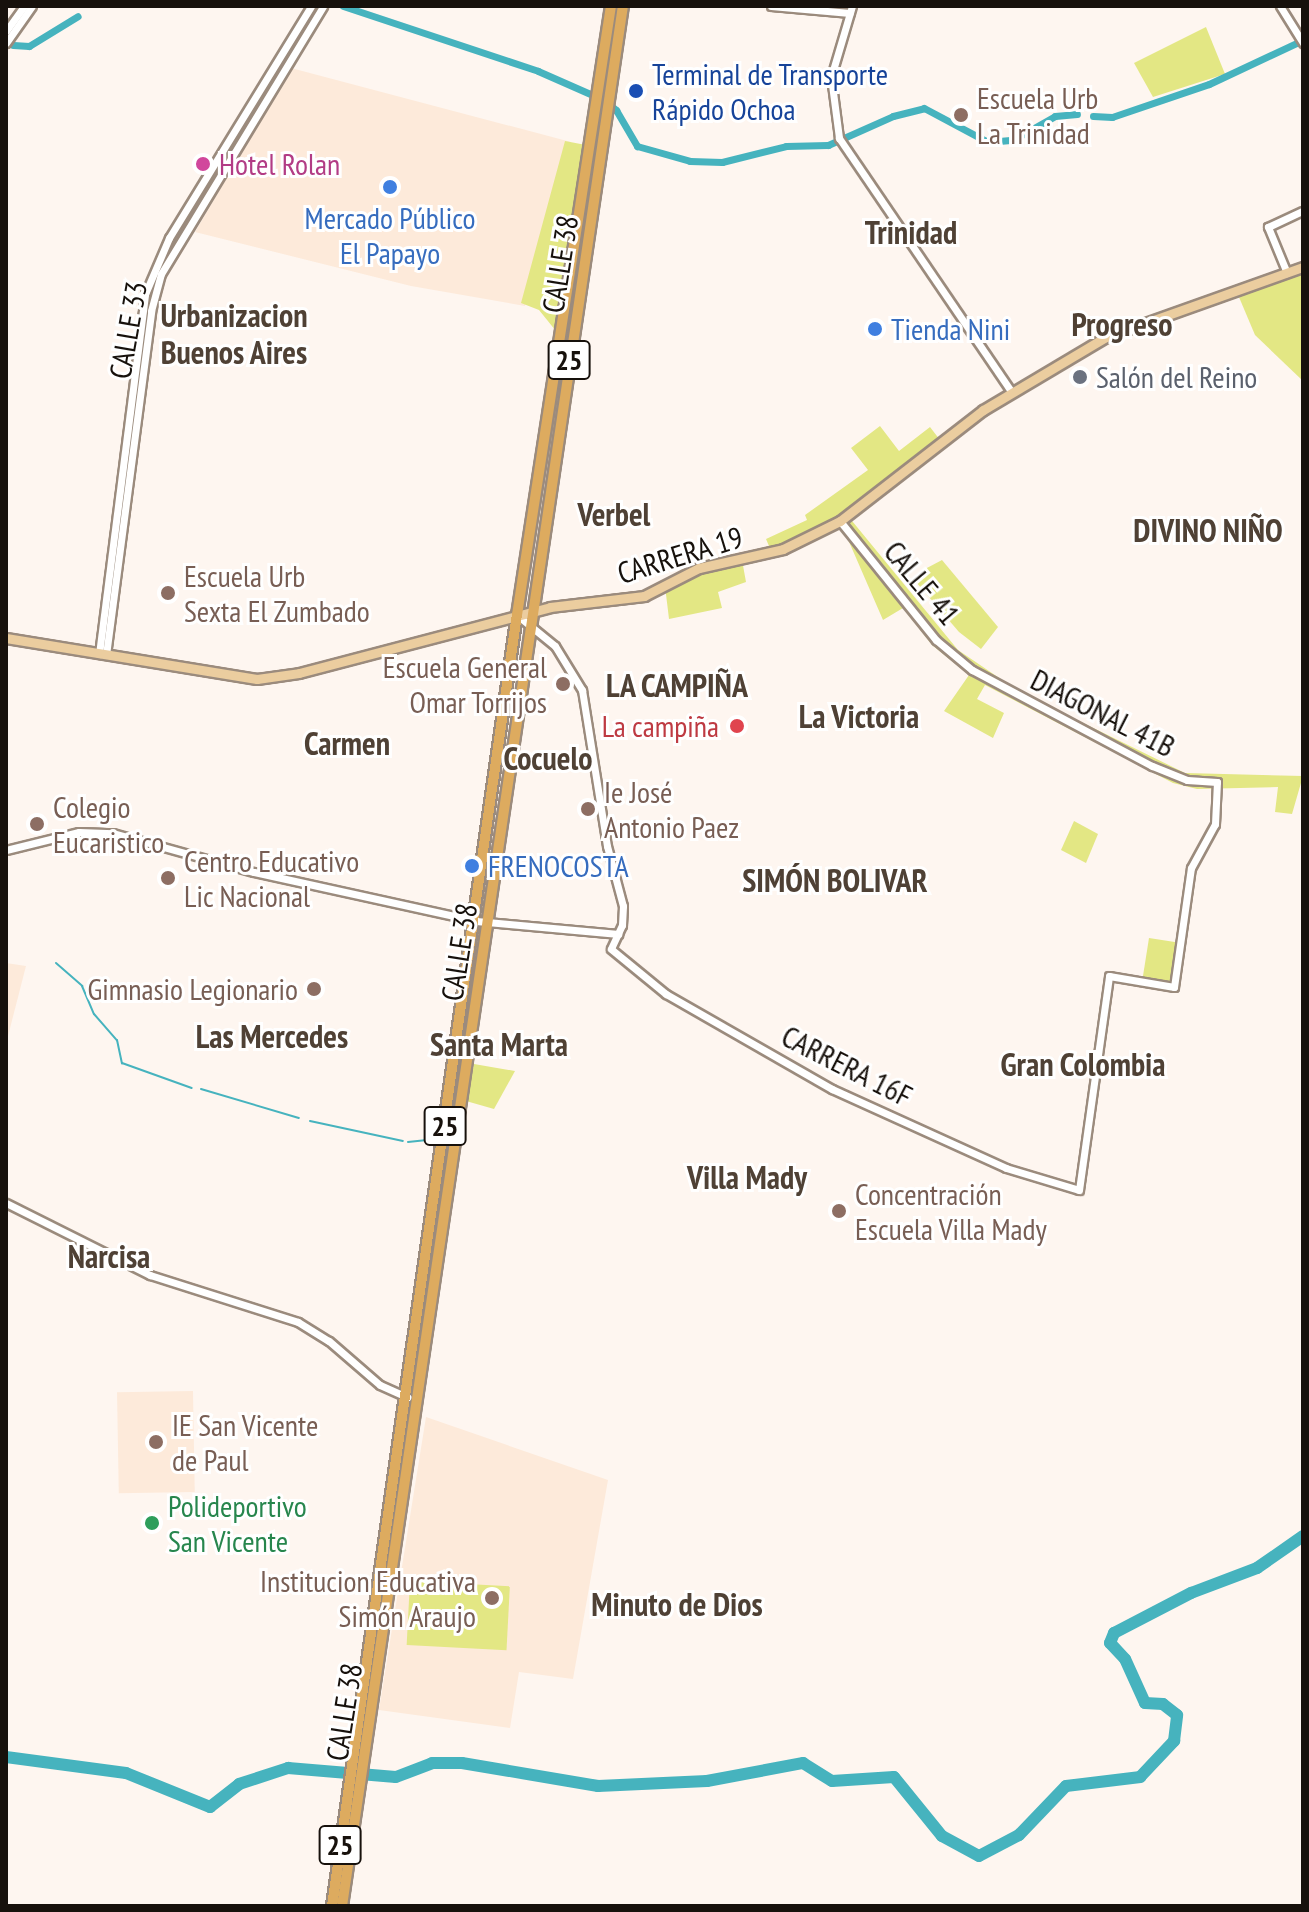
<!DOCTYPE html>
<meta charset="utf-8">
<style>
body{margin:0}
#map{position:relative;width:1309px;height:1912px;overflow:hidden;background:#fef6f0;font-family:"PT Sans Narrow",sans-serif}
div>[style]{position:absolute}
.built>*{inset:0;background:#fdeada;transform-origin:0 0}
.green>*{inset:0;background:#e3e784;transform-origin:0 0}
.stream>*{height:2px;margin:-1px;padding:0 1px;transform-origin:1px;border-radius:1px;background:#46b3be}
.canal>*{height:7px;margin:-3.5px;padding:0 3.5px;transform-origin:3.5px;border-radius:3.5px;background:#46b3be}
.river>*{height:12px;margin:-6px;padding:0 6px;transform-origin:6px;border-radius:6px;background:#46b3be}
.roads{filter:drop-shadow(2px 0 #9b8b7d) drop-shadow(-2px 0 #9b8b7d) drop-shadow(0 2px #9b8b7d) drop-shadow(0 -2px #9b8b7d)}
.minor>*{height:7px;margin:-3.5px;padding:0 3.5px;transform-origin:3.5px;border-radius:3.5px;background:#fff}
.major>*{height:9px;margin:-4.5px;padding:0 4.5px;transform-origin:4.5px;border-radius:4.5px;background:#ebcd9f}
.highway>*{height:10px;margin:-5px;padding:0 5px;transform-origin:5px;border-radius:5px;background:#ddab5f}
.dots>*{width:22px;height:22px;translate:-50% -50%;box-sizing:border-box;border:4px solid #fff;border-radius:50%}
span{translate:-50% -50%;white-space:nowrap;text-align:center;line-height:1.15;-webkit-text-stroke:6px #fff;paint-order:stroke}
.shield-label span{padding:2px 6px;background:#fff;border:2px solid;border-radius:6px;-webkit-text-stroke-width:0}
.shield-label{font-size:28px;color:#17110c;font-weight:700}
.transit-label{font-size:30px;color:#164399}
.left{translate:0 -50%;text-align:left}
.education-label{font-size:30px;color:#785e54}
.right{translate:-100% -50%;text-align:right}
.hotel-label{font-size:30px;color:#b23c85}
.shop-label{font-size:30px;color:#366cbe}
.street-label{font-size:30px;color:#17110c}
.worship-label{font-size:30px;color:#5b616d}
.health-label{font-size:30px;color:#be3a42}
.leisure-label{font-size:30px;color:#27864d}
.neighbourhood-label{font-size:32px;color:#4f4135;font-weight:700}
.frame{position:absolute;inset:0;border:8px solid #17110c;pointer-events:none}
</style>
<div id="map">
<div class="built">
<i style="clip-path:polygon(291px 68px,571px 142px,525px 306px,411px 286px,195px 232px)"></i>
<i style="clip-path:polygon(6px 963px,26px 966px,6px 1044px)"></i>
<i style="left:193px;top:1391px;width:101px;height:76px;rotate:89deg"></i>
<i style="clip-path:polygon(426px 1417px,608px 1480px,573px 1679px,519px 1672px,510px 1728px,379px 1710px)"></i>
</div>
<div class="green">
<i style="clip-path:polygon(1206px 27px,1225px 74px,1153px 97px,1134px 63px)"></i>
<i style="clip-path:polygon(565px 141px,591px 146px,560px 336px,539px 310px,521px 303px)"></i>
<i style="clip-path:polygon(1303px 267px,1303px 381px,1255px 335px,1236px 290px)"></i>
<i style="clip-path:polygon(880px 426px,899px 451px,930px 427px,940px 440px,848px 516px,958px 650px,1020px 692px,1185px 773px,1303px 776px,1292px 814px,1275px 812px,1278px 787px,1197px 789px,1173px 783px,985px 685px,977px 699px,1004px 713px,993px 738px,944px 711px,969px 675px,932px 645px,903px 608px,883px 620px,840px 521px,772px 553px,766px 539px,807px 520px,805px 515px,868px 470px,851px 448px)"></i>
<i style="clip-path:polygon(742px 560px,746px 582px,718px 592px,722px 608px,669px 619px,665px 586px)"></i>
<i style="clip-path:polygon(942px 560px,998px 627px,981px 649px,959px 632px,916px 582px,925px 569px)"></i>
<i style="clip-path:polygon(1074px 821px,1098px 834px,1086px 863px,1061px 850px)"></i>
<i style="left:1149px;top:938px;width:31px;height:44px;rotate:9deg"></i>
<i style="clip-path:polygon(474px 1064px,515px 1071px,494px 1109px,466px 1101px)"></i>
<i style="left:410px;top:1581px;width:100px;height:64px;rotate:3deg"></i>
</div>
<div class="stream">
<i style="left:56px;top:963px;width:35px;rotate:41deg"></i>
<i style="left:82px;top:986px;width:30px;rotate:67deg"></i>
<i style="left:94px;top:1014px;width:35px;rotate:49deg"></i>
<i style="left:117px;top:1040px;width:24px;rotate:78deg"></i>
<i style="left:122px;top:1063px;width:74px;rotate:19.7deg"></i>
<i style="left:201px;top:1089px;width:102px;rotate:16.5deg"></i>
<i style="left:310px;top:1121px;width:95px;rotate:12.1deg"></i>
<i style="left:408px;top:1142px;width:31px;rotate:-6deg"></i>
</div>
<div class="canal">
<i style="left:343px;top:6px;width:206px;rotate:18.4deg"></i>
<i style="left:538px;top:71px;width:72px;rotate:23.7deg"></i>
<i style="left:604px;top:100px;width:16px;rotate:40deg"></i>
<i style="left:616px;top:110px;width:42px;rotate:59.7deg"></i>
<i style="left:637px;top:146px;width:55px;rotate:15.8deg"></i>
<i style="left:690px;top:161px;width:32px;rotate:2deg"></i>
<i style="left:722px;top:162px;width:66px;rotate:-14deg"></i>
<i style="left:786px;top:146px;width:42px;rotate:-1.4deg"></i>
<i style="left:828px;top:145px;width:71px;rotate:-24deg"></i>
<i style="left:893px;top:116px;width:32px;rotate:-14deg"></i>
<i style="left:924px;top:108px;width:72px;rotate:28deg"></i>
<i style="left:988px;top:142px;width:25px;rotate:-5deg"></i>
<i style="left:1013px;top:140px;width:48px;rotate:-29.7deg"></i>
<i style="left:1055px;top:116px;width:22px;rotate:-5deg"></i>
<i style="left:13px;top:45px;width:16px;rotate:4deg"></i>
<i style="left:29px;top:46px;width:57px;rotate:-31.5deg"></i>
<i style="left:1093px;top:116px;width:19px;rotate:3deg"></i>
<i style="left:1112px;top:117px;width:102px;rotate:-18.8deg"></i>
<i style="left:1209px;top:84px;width:104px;rotate:-25.1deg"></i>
</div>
<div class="river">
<i style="left:6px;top:1757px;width:121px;rotate:7.6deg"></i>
<i style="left:126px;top:1773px;width:91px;rotate:22deg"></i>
<i style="left:210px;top:1807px;width:37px;rotate:-38deg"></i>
<i style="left:239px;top:1784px;width:52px;rotate:-18.1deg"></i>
<i style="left:288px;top:1768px;width:108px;rotate:4.8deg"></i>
<i style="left:396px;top:1777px;width:39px;rotate:-21deg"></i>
<i style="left:432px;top:1763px;width:30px"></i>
<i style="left:462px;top:1763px;width:138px;rotate:9.6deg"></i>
<i style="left:598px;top:1786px;width:109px;rotate:-2.6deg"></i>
<i style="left:707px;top:1781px;width:98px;rotate:-10.6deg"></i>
<i style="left:803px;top:1763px;width:34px;rotate:32deg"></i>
<i style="left:832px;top:1781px;width:62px;rotate:-3.7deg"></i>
<i style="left:894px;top:1777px;width:76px;rotate:50.9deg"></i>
<i style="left:942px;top:1836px;width:42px;rotate:28.4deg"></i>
<i style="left:979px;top:1856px;width:45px;rotate:-27.7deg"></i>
<i style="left:1019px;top:1835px;width:68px;rotate:-46.2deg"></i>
<i style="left:1066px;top:1786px;width:75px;rotate:-6.9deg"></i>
<i style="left:1140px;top:1777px;width:50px;rotate:-46.6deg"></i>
<i style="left:1174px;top:1741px;width:26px;rotate:-83deg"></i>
<i style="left:1177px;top:1715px;width:18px;rotate:-142deg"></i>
<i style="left:1163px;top:1704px;width:18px;rotate:-177deg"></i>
<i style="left:1145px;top:1703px;width:48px;rotate:-114.4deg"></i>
<i style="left:1125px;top:1659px;width:22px;rotate:-133deg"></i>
<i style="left:1110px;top:1643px;width:11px;rotate:-68deg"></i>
<i style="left:1114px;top:1633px;width:87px;rotate:-27.5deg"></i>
<i style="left:1191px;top:1593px;width:71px;rotate:-20.7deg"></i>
<i style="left:1257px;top:1568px;width:56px;rotate:-34.8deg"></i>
</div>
<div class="roads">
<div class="minor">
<i style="left:771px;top:6px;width:79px;rotate:5.1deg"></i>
<i style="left:852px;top:6px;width:74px;rotate:106.5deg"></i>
<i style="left:831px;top:77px;width:62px;rotate:82.5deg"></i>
<i style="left:839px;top:138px;width:306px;rotate:55.8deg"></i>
<i style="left:1280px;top:6px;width:44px;rotate:58.1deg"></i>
<i style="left:6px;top:31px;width:31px;rotate:-54deg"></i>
<i style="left:6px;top:43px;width:45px;rotate:-54.9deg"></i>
<i style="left:1287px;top:273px;width:50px;rotate:-112.4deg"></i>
<i style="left:1268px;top:227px;width:38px;rotate:-25deg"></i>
<i style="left:517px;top:615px;width:49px;rotate:39.2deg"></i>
<i style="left:555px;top:646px;width:52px;rotate:58.5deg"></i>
<i style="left:582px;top:690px;width:158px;rotate:80.9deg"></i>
<i style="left:607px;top:846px;width:62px;rotate:75.1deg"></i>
<i style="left:623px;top:906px;width:19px;rotate:93deg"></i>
<i style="left:622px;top:925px;width:26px;rotate:115deg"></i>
<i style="left:611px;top:949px;width:71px;rotate:39.3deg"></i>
<i style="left:666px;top:994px;width:191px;rotate:29.8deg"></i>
<i style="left:832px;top:1089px;width:191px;rotate:24.4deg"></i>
<i style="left:1006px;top:1168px;width:76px;rotate:16.8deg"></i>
<i style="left:1079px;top:1190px;width:216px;rotate:-82deg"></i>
<i style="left:1109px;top:976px;width:66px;rotate:9.6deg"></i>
<i style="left:1174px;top:987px;width:120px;rotate:-81.9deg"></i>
<i style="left:1191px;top:868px;width:50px;rotate:-61.4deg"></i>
<i style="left:1215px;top:824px;width:42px;rotate:-87.3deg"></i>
<i style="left:1217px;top:782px;width:30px;rotate:-176deg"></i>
<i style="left:1187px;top:780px;width:38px;rotate:-158deg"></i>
<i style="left:1152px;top:766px;width:204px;rotate:-151.9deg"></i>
<i style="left:972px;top:670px;width:47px;rotate:-140.2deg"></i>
<i style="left:936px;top:640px;width:153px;rotate:-128.9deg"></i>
<i style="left:99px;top:654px;width:363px;rotate:-82.7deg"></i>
<i style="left:145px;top:294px;width:61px;rotate:-66.8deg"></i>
<i style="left:169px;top:238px;width:272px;rotate:-58.5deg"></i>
<i style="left:106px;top:655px;width:347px;rotate:-82.5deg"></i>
<i style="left:151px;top:311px;width:38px;rotate:-75deg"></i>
<i style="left:161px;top:274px;width:313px;rotate:-58.8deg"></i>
<i style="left:6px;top:850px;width:75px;rotate:-13.9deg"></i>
<i style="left:79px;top:832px;width:34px;rotate:2deg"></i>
<i style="left:113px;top:833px;width:146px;rotate:15.5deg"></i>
<i style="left:254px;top:872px;width:227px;rotate:12.4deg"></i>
<i style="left:476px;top:921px;width:143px;rotate:5.2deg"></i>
<i style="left:6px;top:1203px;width:161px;rotate:26.6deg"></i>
<i style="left:150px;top:1275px;width:155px;rotate:17.6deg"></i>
<i style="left:298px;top:1322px;width:36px;rotate:32deg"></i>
<i style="left:329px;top:1341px;width:67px;rotate:40.8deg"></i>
<i style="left:380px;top:1385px;width:30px;rotate:24deg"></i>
</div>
<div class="major">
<i style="left:6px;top:638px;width:254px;rotate:9.3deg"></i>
<i style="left:257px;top:679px;width:42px;rotate:-8.1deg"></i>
<i style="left:299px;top:673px;width:260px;rotate:-14.7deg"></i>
<i style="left:550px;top:607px;width:95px;rotate:-6.7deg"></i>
<i style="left:644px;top:596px;width:62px;rotate:-27deg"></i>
<i style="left:699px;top:568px;width:86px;rotate:-12.7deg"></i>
<i style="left:783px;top:549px;width:64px;rotate:-26.2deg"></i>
<i style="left:840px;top:521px;width:181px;rotate:-37.8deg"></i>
<i style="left:983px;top:410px;width:143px;rotate:-30.7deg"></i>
<i style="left:1106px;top:337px;width:209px;rotate:-19.6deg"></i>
</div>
<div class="highway">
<i style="left:332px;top:1906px;width:1304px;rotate:-81.85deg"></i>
<i style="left:517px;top:615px;width:616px;rotate:-81.23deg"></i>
<i style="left:342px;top:1906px;width:1921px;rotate:-81.59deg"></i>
</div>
</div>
<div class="dots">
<i style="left:636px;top:91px;background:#1a4fb4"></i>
<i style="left:961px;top:115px;background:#8d6e63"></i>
<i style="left:203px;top:164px;background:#d1479c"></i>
<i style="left:390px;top:187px;background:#3f7fe0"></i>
<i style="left:875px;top:329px;background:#3f7fe0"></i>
<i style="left:1080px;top:377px;background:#6b7280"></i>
<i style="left:168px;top:593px;background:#8d6e63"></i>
<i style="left:563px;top:684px;background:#8d6e63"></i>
<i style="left:737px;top:726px;background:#e0444e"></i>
<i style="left:588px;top:809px;background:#8d6e63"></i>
<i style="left:37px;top:824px;background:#8d6e63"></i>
<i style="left:472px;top:866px;background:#3f7fe0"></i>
<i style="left:168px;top:878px;background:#8d6e63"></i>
<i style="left:314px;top:989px;background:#8d6e63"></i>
<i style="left:839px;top:1211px;background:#8d6e63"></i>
<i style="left:156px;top:1442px;background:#8d6e63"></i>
<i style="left:152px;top:1523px;background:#2e9e5b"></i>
<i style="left:492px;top:1598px;background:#8d6e63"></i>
</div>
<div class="shield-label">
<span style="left:569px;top:360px">25</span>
<span style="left:445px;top:1126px">25</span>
<span style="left:340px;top:1845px">25</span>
</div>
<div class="transit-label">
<span class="left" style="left:652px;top:91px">Terminal de Transporte<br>Rápido Ochoa</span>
</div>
<div class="education-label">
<span class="left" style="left:977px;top:115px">Escuela Urb<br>La Trinidad</span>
<span class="left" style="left:184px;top:593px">Escuela Urb<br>Sexta El Zumbado</span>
<span class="right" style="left:547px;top:684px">Escuela General<br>Omar Torrijos</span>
<span class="left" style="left:604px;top:809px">Ie José<br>Antonio Paez</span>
<span class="left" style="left:53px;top:824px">Colegio<br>Eucaristico</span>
<span class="left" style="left:184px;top:878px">Centro Educativo<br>Lic Nacional</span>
<span class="right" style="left:298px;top:989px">Gimnasio Legionario</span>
<span class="left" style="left:855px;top:1211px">Concentración<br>Escuela Villa Mady</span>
<span class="left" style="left:172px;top:1442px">IE San Vicente<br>de Paul</span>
<span class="right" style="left:476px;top:1598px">Institucion Educativa<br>Simón Araujo</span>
</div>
<div class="hotel-label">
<span class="left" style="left:219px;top:164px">Hotel Rolan</span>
</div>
<div class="shop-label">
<span style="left:390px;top:235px">Mercado Público<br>El Papayo</span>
<span class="left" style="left:891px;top:329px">Tienda Nini</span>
<span class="left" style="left:488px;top:866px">FRENOCOSTA</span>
</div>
<div class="street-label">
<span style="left:560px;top:264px;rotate:-81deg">CALLE 38</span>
<span style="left:128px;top:330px;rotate:-80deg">CALLE 33</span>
<span style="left:680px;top:555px;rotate:-17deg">CARRERA 19</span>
<span style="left:922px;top:583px;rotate:50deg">CALLE 41</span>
<span style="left:1103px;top:713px;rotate:27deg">DIAGONAL 41B</span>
<span style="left:459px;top:952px;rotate:-81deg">CALLE 38</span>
<span style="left:847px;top:1066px;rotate:27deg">CARRERA 16F</span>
<span style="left:344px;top:1712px;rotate:-81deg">CALLE 38</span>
</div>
<div class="worship-label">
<span class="left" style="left:1096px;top:377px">Salón del Reino</span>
</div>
<div class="health-label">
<span class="right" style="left:719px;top:726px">La campiña</span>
</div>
<div class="leisure-label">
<span class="left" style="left:168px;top:1523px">Polideportivo<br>San Vicente</span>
</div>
<div class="neighbourhood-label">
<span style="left:911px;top:232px">Trinidad</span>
<span style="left:234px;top:334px">Urbanizacion<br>Buenos Aires</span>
<span style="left:1122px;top:324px">Progreso</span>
<span style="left:614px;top:514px">Verbel</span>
<span style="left:1208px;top:530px">DIVINO NIÑO</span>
<span style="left:677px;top:685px">LA CAMPIÑA</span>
<span style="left:859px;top:716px">La Victoria</span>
<span style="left:347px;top:743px">Carmen</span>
<span style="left:548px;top:758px">Cocuelo</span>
<span style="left:835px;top:880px">SIMÓN BOLIVAR</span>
<span style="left:272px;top:1036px">Las Mercedes</span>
<span style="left:499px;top:1044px">Santa Marta</span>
<span style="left:1083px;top:1064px">Gran Colombia</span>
<span style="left:747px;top:1177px">Villa Mady</span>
<span style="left:109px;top:1256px">Narcisa</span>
<span style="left:677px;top:1604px">Minuto de Dios</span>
</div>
<div class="frame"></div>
</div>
